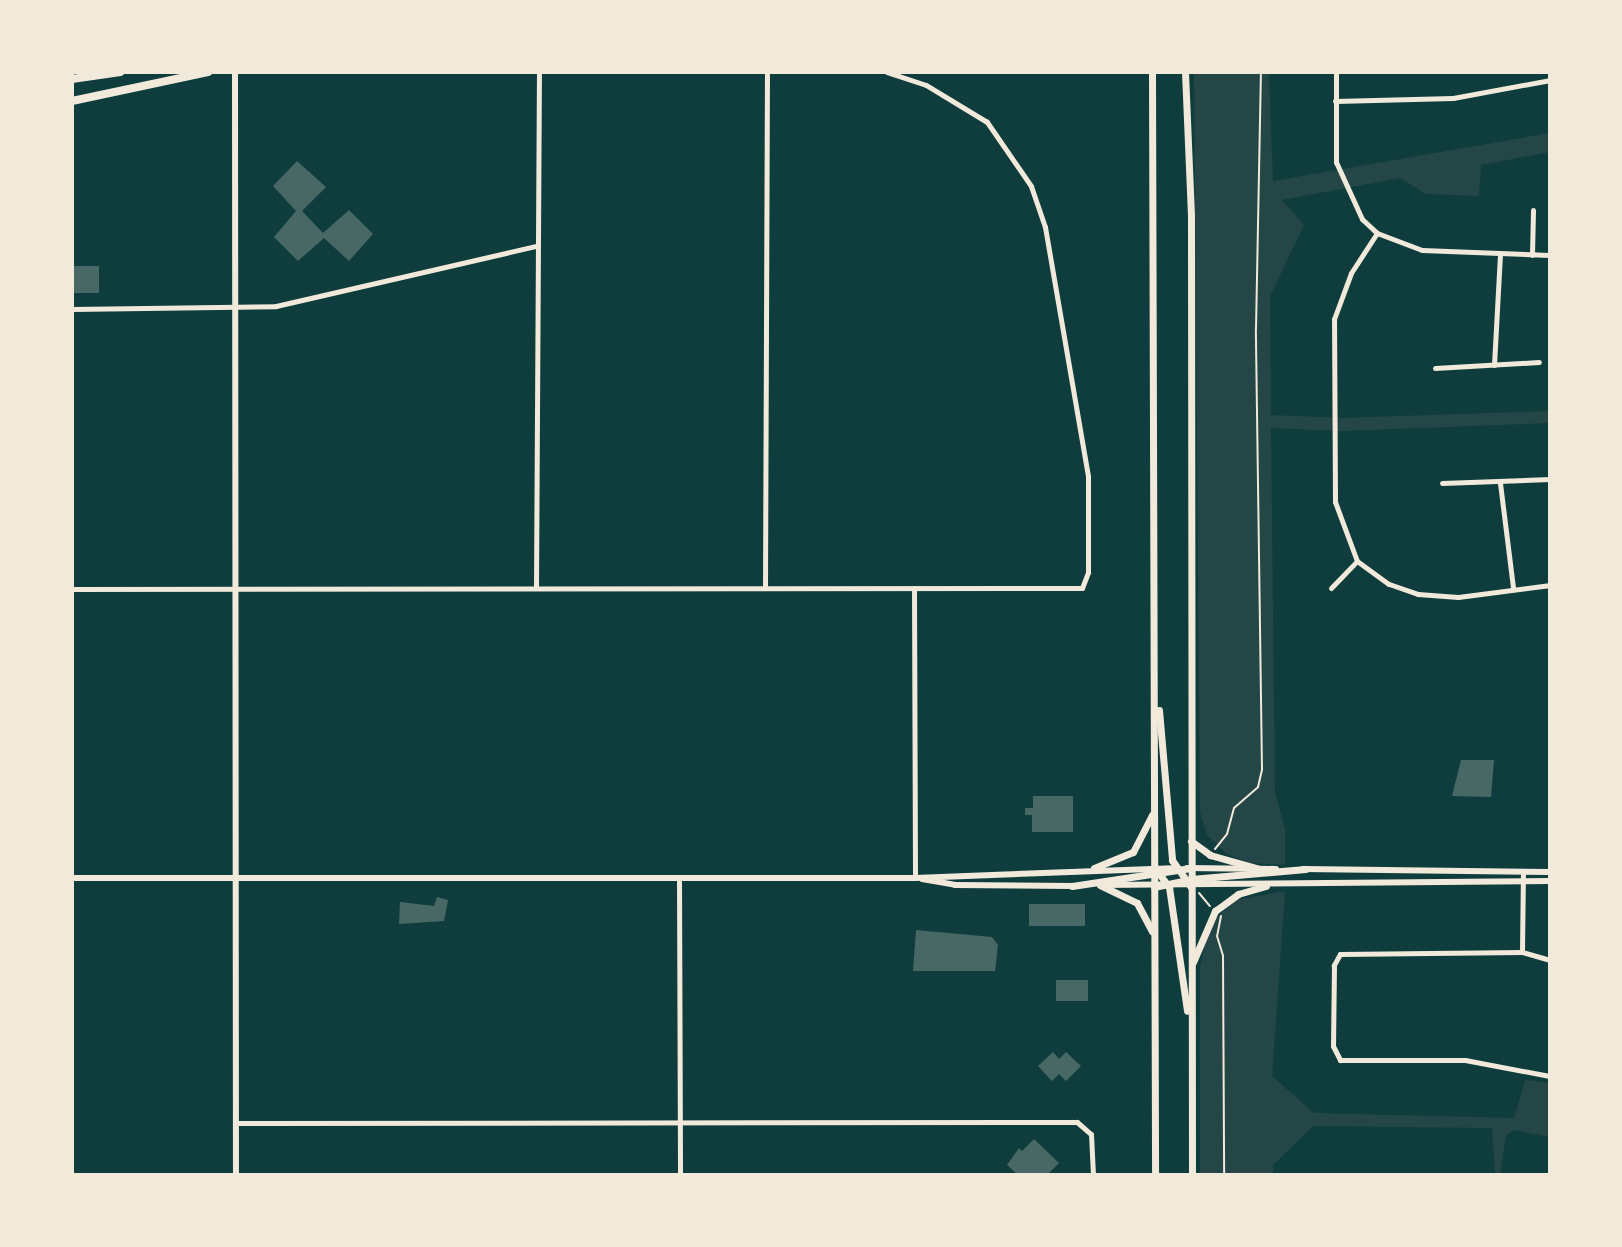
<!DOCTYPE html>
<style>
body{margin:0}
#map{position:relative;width:1622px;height:1247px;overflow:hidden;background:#0f3d3e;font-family:Arial,sans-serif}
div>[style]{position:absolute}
.green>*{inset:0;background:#244646}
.building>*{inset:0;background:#486865;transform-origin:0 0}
.path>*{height:2px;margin:-1px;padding:0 1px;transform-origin:1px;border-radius:1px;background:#f1e9da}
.minor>*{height:5px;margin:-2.5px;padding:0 2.5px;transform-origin:2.5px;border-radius:2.5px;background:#f1e9da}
.tertiary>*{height:6px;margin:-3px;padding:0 3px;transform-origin:3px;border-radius:3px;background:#f1e9da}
.secondary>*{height:7px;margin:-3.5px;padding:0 3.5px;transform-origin:3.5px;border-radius:3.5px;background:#f1e9da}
.motorway>*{height:8px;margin:-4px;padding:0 4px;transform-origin:4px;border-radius:4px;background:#f1e9da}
span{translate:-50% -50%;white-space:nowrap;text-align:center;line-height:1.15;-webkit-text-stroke:6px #f1e9da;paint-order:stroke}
.frame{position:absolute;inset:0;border:74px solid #f1e9da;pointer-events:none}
</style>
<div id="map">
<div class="green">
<i style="clip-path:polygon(1194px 72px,1269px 72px,1273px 181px,1550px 133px,1550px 152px,1481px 165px,1479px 196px,1426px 194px,1400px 178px,1282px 200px,1304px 225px,1270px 296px,1271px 415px,1342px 418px,1550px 411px,1550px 423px,1341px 431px,1271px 428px,1275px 792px,1285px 829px,1285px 865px,1249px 863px,1227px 854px,1207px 835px,1200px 812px)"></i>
<i style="clip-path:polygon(1285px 891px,1272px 1076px,1314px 1113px,1514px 1118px,1525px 1080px,1550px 1083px,1550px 1137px,1514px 1130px,1506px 1135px,1500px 1174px,1495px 1174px,1492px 1128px,1313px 1126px,1273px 1165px,1273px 1175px,1200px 1175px,1200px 968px,1206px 937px,1214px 920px,1235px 900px)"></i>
</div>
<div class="building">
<i style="clip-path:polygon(297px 161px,326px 187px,302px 211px,323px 233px,349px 210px,373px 234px,349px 261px,324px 238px,298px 261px,274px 237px,296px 211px,273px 186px)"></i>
<i style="left:72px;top:266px;width:27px;height:27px"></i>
<i style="clip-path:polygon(1461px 760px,1494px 760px,1491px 797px,1452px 796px)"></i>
<i style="clip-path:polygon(1033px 796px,1073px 796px,1073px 832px,1032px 832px,1032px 815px,1025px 815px,1025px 808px,1033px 808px)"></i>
<i style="clip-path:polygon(437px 897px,448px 900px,444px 921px,399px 924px,400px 902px,434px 906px)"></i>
<i style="left:1029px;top:904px;width:56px;height:22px"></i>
<i style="clip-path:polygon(916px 930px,992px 937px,998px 945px,995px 971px,913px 971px)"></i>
<i style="left:1056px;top:980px;width:32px;height:21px"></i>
<i style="clip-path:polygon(1053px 1052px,1059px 1059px,1066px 1052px,1081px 1066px,1066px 1081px,1059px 1074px,1052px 1081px,1038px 1066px)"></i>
<i style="clip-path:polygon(1034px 1139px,1059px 1163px,1047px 1175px,1018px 1175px,1007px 1165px,1019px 1148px,1022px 1151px)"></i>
</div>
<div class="path">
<i style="left:1215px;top:849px;width:19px;rotate:-51deg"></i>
<i style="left:1227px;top:834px;width:27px;rotate:-75deg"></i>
<i style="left:1234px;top:808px;width:32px;rotate:-41deg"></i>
<i style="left:1258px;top:787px;width:17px;rotate:-77deg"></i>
<i style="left:1262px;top:770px;width:441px;rotate:-90.8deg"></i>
<i style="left:1256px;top:329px;width:257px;rotate:-88.9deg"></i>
<i style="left:1199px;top:893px;width:17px;rotate:50deg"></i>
<i style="left:1221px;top:916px;width:20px;rotate:101deg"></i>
<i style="left:1217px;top:936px;width:21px;rotate:73deg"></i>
<i style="left:1223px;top:956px;width:219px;rotate:89.7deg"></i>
</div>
<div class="minor">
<i style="left:1336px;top:72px;width:90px;rotate:90deg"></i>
<i style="left:1336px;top:162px;width:63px;rotate:65.5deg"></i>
<i style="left:1362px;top:219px;width:21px;rotate:43deg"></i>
<i style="left:1377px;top:233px;width:48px;rotate:20.7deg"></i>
<i style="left:1422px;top:250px;width:128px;rotate:2.2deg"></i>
<i style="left:1335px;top:101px;width:118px;rotate:-1.5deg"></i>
<i style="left:1453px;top:98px;width:99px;rotate:-10.5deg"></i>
<i style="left:1532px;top:255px;width:45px;rotate:-88.7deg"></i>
<i style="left:72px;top:309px;width:204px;rotate:-0.8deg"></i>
<i style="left:276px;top:306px;width:266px;rotate:-13deg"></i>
<i style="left:1494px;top:365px;width:111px;rotate:-86.9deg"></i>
<i style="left:1435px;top:368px;width:104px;rotate:-3.3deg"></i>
<i style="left:1442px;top:483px;width:108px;rotate:-2.1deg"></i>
<i style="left:1500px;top:483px;width:106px;rotate:82.9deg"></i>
<i style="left:1357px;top:561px;width:63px;rotate:-110.4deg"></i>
<i style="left:1335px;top:502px;width:183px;rotate:-90.3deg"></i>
<i style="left:1334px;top:319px;width:49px;rotate:-69.7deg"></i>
<i style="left:1351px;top:273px;width:48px;rotate:-57deg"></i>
<i style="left:1357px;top:561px;width:39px;rotate:36deg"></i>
<i style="left:1389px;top:584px;width:31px;rotate:19deg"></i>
<i style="left:1418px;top:594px;width:40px;rotate:4.3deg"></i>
<i style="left:1458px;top:597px;width:93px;rotate:-7.4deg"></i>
<i style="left:536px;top:588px;width:516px;rotate:-89.67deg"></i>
<i style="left:765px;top:588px;width:516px;rotate:-89.78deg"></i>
<i style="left:914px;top:588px;width:290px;rotate:89.8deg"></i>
<i style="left:1331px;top:588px;width:37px;rotate:-46deg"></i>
<i style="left:72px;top:589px;width:1010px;rotate:-0.06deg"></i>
<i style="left:1082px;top:588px;width:17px;rotate:-69deg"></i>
<i style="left:1088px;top:572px;width:96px;rotate:-90deg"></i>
<i style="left:1088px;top:476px;width:253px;rotate:-99.8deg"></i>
<i style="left:1045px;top:227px;width:43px;rotate:-108.9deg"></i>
<i style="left:1031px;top:186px;width:78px;rotate:-124.5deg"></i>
<i style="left:987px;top:122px;width:71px;rotate:-148.8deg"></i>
<i style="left:926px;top:85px;width:41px;rotate:-161.6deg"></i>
<i style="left:679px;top:878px;width:297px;rotate:89.8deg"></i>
<i style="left:1522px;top:952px;width:81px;rotate:-89.3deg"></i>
<i style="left:1550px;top:960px;width:29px;rotate:-164deg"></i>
<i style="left:1522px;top:952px;width:182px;rotate:179.4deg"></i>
<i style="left:1340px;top:954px;width:13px;rotate:119deg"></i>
<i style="left:1334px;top:965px;width:81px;rotate:90.7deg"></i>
<i style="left:1333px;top:1046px;width:16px;rotate:63deg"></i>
<i style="left:1340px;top:1060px;width:125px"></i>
<i style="left:1465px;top:1060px;width:86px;rotate:10.7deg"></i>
<i style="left:235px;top:1123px;width:842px;rotate:-0.07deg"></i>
<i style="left:1077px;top:1122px;width:18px;rotate:41deg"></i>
<i style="left:1091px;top:1134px;width:41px;rotate:87.2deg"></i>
</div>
<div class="tertiary">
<i style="left:235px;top:72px;width:1103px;rotate:89.95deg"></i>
<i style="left:1187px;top:868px;width:89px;rotate:0.6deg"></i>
<i style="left:1303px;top:869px;width:247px;rotate:0.7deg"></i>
<i style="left:72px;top:878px;width:843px"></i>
<i style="left:915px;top:878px;width:257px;rotate:-2.2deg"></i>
<i style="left:922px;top:879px;width:34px;rotate:10deg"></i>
<i style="left:955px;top:885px;width:119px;rotate:0.5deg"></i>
<i style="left:1101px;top:885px;width:449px;rotate:-0.5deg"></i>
</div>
<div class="secondary">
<i style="left:1152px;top:72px;width:1103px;rotate:89.84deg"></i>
<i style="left:1185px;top:72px;width:145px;rotate:87.6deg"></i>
<i style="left:1191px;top:217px;width:958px;rotate:89.94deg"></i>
<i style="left:1159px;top:710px;width:151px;rotate:85deg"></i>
<i style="left:1172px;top:860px;width:33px;rotate:55deg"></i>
<i style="left:1191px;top:841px;width:24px;rotate:36deg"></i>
<i style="left:1210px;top:855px;width:51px;rotate:15.9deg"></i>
<i style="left:1094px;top:868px;width:42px;rotate:-22.3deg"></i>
<i style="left:1133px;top:852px;width:42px;rotate:-62.8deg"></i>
<i style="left:1155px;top:868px;width:24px;rotate:54deg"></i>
<i style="left:1169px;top:887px;width:125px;rotate:81.7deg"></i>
<i style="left:1100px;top:885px;width:41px;rotate:25.9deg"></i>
<i style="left:1137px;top:903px;width:32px;rotate:62deg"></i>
<i style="left:1072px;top:886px;width:120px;rotate:-8.6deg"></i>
<i style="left:1154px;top:887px;width:38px;rotate:-12deg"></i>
<i style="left:1191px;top:879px;width:115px;rotate:-5deg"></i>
<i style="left:1193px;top:962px;width:56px;rotate:-66.7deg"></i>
<i style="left:1215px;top:911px;width:29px;rotate:-36deg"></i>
<i style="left:1238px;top:894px;width:29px;rotate:-16deg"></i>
</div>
<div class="motorway">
<i style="left:72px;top:79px;width:49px;rotate:-8.3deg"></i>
<i style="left:72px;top:101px;width:139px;rotate:-12deg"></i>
</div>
<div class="frame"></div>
</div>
